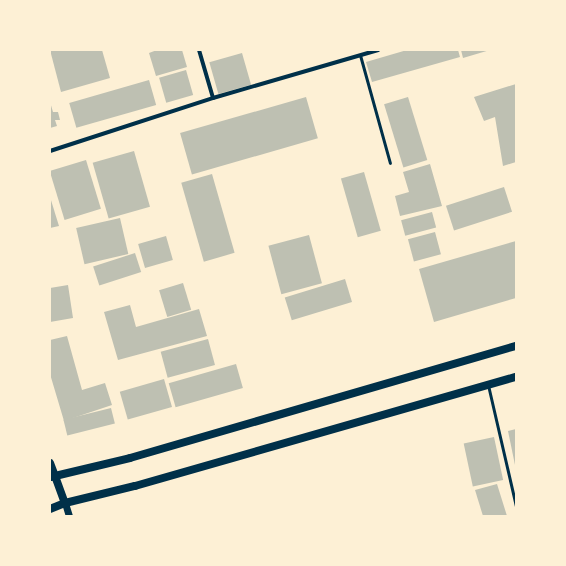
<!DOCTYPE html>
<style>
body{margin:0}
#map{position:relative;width:566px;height:566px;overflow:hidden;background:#fdf0d5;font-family:"Space Grotesk",sans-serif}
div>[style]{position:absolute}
.building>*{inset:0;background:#bec0b2;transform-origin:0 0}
.service>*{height:3px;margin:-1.5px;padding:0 1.5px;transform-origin:1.5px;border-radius:1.5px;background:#003049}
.minor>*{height:4px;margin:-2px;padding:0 2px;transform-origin:2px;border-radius:2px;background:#003049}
.tertiary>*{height:7px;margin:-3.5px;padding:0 3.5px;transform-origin:3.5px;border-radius:3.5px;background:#003049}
.secondary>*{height:8px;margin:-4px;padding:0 4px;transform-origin:4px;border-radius:4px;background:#003049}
span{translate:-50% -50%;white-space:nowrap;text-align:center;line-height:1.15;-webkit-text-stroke:3px #fdf0d5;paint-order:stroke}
.frame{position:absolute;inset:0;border:51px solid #fdf0d5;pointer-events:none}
</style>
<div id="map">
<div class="building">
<i style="clip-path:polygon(50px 50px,102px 50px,110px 78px,61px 92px)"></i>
<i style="clip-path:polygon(157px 50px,182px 50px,187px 67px,156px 76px,149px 53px)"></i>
<i style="clip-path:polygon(407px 50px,458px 50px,460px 57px,372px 82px,366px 62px)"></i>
<i style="clip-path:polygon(461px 50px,490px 50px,463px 58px)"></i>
<i style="left:242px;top:53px;width:33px;height:34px;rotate:74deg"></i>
<i style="left:186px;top:70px;width:26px;height:28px;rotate:74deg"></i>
<i style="left:149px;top:80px;width:26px;height:83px;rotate:74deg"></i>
<i style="clip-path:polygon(516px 84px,516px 162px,503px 166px,495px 117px,484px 121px,474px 97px)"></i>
<i style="left:306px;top:97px;width:43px;height:131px;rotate:74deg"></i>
<i style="left:408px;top:97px;width:66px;height:25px;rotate:73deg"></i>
<i style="clip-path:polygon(50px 102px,53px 112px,58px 112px,60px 120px,55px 120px,57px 126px,50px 128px)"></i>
<i style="left:134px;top:151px;width:58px;height:43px;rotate:74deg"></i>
<i style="left:86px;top:160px;width:51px;height:38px;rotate:73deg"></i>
<i style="clip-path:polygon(430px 164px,442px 206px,400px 216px,395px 196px,409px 192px,403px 172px)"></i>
<i style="left:364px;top:172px;width:61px;height:24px;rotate:74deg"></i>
<i style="left:212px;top:174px;width:82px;height:32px;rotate:74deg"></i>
<i style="left:504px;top:187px;width:26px;height:61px;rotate:72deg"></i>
<i style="clip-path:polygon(50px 197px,59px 226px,50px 228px)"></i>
<i style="left:432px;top:212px;width:16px;height:32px;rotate:75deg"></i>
<i style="left:120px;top:218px;width:37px;height:45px;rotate:77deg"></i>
<i style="left:435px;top:232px;width:23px;height:28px;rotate:75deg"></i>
<i style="left:309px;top:235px;width:50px;height:42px;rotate:75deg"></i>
<i style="left:166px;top:236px;width:25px;height:29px;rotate:74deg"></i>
<i style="clip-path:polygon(516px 241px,516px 298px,434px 322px,419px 269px)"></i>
<i style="left:135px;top:253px;width:20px;height:44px;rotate:72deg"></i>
<i style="left:345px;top:279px;width:24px;height:63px;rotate:73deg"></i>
<i style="left:183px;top:283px;width:28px;height:25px;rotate:73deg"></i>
<i style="clip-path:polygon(68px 285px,73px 318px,50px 322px,50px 288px)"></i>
<i style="clip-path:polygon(130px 305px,136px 327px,199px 309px,207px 336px,118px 360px,104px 312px)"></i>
<i style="clip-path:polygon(67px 336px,82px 390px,105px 383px,112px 405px,64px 421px,50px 374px,50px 340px)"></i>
<i style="left:208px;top:339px;width:27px;height:49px;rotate:75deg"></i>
<i style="left:236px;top:364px;width:25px;height:70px;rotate:74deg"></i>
<i style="left:164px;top:379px;width:29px;height:46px;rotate:74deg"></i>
<i style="left:111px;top:408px;width:16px;height:49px;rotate:76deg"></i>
<i style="clip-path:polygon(516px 429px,516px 465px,515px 465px,508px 431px)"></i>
<i style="left:494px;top:437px;width:44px;height:31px;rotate:78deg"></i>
<i style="clip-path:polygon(497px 484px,507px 516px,483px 516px,475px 490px)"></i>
</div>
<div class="service">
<i style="left:360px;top:55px;width:112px;rotate:74.5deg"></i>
<i style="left:488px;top:385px;width:124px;rotate:77deg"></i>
</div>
<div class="minor">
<i style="left:199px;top:50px;width:50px;rotate:73.7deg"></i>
<i style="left:50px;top:151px;width:171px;rotate:-18deg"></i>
<i style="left:213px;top:98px;width:172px;rotate:-16.2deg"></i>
</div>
<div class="tertiary">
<i style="left:65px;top:503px;width:14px;rotate:73deg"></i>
</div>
<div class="secondary">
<i style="left:50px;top:463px;width:14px;rotate:69deg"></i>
<i style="left:55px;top:476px;width:77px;rotate:-13.5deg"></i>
<i style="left:130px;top:458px;width:402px;rotate:-16.2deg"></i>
<i style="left:51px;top:477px;width:4px;rotate:-14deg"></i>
<i style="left:55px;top:476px;width:29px;rotate:70deg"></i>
<i style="left:50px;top:509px;width:16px;rotate:-22deg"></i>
<i style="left:65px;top:503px;width:72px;rotate:-13.7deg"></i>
<i style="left:135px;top:486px;width:396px;rotate:-16deg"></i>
</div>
<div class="frame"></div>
</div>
